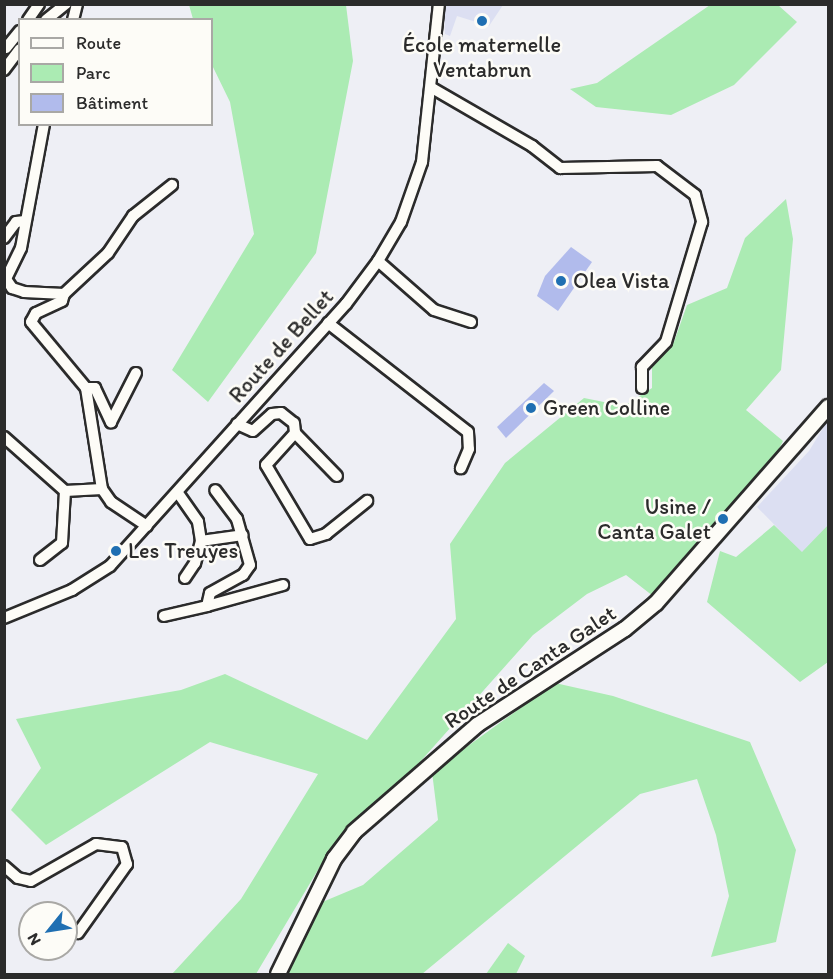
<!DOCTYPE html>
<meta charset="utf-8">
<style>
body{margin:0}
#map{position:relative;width:833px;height:979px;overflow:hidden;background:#eeeff5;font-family:Itim,sans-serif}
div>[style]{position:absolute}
.built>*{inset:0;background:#dcdff2}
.green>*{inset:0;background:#abebb3}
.building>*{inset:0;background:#b1bbec}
.roads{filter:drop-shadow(2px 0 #2b2b2b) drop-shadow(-2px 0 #2b2b2b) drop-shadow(0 2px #2b2b2b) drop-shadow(0 -2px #2b2b2b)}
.minor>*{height:10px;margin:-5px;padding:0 5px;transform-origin:5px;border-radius:5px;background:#fdfcf7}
.major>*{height:14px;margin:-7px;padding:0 7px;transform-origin:7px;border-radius:7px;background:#fdfcf7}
.dots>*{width:16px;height:16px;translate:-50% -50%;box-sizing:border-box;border:3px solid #fdfcf7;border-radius:50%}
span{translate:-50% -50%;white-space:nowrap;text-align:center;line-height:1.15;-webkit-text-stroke:5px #fdfcf7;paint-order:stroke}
.poi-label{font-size:22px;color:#2b2b2b}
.left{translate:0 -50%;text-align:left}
.right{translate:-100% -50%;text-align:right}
.street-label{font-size:22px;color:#2b2b2b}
.frame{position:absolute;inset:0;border:6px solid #2b2b2b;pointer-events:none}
.legend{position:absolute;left:18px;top:18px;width:195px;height:108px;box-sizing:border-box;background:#fdfcf7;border:2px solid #a9a8a5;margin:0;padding:8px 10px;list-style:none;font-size:18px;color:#2b2b2b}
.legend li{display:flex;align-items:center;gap:12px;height:30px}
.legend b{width:30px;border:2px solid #a9a8a5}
.north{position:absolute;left:18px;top:901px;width:60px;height:60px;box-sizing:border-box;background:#fdfcf7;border:2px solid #a9a8a5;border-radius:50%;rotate:240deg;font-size:16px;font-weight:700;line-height:24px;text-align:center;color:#2b2b2b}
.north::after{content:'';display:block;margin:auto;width:21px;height:27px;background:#1f6fb2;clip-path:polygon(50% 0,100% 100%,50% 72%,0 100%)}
</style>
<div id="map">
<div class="built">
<i style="clip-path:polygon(444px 5px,503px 5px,489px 26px,457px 16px,450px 36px,445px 34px)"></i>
<i style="clip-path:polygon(828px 420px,828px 525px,802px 553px,757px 507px,809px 451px)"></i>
</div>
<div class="green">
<i style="clip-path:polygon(189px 5px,346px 5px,353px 61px,316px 253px,208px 402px,172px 370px,254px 234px,230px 102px,212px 65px,212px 20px,193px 19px)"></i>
<i style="clip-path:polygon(710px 5px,778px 5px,797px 22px,734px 85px,671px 115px,596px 107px,570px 89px,597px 83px)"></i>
<i style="clip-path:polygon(786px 199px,793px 239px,781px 370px,746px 410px,783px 441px,770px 467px,653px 596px,626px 575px,587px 594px,533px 635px,411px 772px,328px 853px,256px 974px,172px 974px,241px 899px,318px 774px,210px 742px,46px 845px,11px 810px,41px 768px,16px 719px,181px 690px,225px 674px,367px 740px,456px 619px,450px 544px,505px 463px,584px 398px,624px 406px,652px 388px,652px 361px,674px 342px,687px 305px,727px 288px,745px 238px)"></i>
<i style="clip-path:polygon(774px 525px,802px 552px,828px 525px,828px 662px,800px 682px,707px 602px,720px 551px,736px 557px)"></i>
<i style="clip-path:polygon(555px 683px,613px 696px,750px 742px,796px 850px,776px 942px,711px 957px,729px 896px,716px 835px,697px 779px,640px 794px,422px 974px,285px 974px,320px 903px,363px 885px,438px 820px,432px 772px)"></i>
<i style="clip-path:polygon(508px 943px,525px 956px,516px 974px,486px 974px)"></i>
</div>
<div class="building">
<i style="clip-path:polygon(571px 247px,592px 262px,558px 311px,537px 296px,545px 276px)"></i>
<i style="clip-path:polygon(544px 383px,554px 391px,506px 438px,497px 427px)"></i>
</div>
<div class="roads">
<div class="minor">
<i style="left:28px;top:20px;width:19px;rotate:-55deg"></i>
<i style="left:46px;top:20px;width:26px;rotate:-39deg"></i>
<i style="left:73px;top:20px;width:16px;rotate:-76deg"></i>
<i style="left:6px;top:48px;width:22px;rotate:-51deg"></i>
<i style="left:4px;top:70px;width:26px;rotate:-53deg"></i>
<i style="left:432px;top:88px;width:116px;rotate:30.1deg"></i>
<i style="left:532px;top:146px;width:36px;rotate:38deg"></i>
<i style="left:560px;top:168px;width:97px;rotate:-1.2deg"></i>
<i style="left:657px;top:166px;width:48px;rotate:37.3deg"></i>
<i style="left:695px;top:195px;width:28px;rotate:75deg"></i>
<i style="left:702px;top:222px;width:125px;rotate:106.7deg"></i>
<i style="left:666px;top:342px;width:35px;rotate:134deg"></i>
<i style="left:642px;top:367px;width:21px;rotate:90deg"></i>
<i style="left:44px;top:124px;width:126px;rotate:100.5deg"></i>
<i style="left:21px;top:248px;width:34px;rotate:116deg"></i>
<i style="left:6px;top:279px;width:11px;rotate:56deg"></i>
<i style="left:12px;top:288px;width:13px;rotate:18deg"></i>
<i style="left:24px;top:292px;width:40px;rotate:2.9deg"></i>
<i style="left:64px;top:294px;width:7px;rotate:106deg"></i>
<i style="left:62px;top:301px;width:29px;rotate:155deg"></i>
<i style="left:36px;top:313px;width:10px;rotate:119deg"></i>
<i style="left:31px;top:322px;width:86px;rotate:50.2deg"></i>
<i style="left:86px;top:388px;width:102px;rotate:81deg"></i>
<i style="left:102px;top:489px;width:16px;rotate:55deg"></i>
<i style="left:111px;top:502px;width:43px;rotate:33.7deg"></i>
<i style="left:4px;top:238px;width:20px;rotate:-53deg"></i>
<i style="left:16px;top:222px;width:9px;rotate:-6deg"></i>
<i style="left:378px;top:261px;width:74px;rotate:41.2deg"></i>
<i style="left:434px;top:310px;width:39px;rotate:18deg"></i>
<i style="left:64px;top:294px;width:60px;rotate:-43deg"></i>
<i style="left:108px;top:253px;width:45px;rotate:-56deg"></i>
<i style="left:133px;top:216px;width:50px;rotate:-38.5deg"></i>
<i style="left:328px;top:323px;width:177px;rotate:37.9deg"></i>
<i style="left:468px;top:432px;width:17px;rotate:87deg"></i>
<i style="left:469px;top:449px;width:21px;rotate:113deg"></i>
<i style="left:86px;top:388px;width:9px"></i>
<i style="left:95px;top:388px;width:38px;rotate:65deg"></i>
<i style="left:111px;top:422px;width:55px;rotate:-63deg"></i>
<i style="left:237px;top:424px;width:17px;rotate:24deg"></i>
<i style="left:253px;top:431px;width:25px;rotate:-42deg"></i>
<i style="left:272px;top:414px;width:9px;rotate:-6deg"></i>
<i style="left:281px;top:413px;width:16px;rotate:38deg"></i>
<i style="left:294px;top:423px;width:10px;rotate:84deg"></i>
<i style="left:295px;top:433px;width:43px;rotate:132.2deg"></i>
<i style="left:266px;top:465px;width:86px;rotate:59.3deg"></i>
<i style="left:310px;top:539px;width:17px;rotate:-17deg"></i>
<i style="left:326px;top:534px;width:53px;rotate:-38.8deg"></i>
<i style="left:295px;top:433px;width:60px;rotate:45.7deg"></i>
<i style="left:4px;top:437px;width:81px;rotate:41.5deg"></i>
<i style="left:65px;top:491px;width:37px;rotate:-3deg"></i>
<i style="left:178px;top:493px;width:35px;rotate:55deg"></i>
<i style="left:198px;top:522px;width:19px;rotate:81deg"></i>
<i style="left:201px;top:541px;width:23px;rotate:105deg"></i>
<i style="left:195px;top:563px;width:18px;rotate:124deg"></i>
<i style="left:201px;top:541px;width:42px;rotate:-8.1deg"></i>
<i style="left:40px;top:560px;width:28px;rotate:-38deg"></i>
<i style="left:62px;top:543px;width:52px;rotate:-86.7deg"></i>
<i style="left:207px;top:606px;width:79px;rotate:-15.4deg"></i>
<i style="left:164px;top:616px;width:44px;rotate:-13.1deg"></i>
<i style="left:207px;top:606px;width:13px;rotate:-77deg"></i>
<i style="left:210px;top:593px;width:38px;rotate:-29deg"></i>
<i style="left:243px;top:575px;width:12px;rotate:-55deg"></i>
<i style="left:250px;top:565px;width:48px;rotate:-105.8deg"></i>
<i style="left:237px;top:519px;width:36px;rotate:-127deg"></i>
<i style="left:4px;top:618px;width:74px;rotate:-22.4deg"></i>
<i style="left:72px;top:590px;width:45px;rotate:-32.3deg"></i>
<i style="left:110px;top:566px;width:353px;rotate:-48deg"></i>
<i style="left:346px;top:304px;width:54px;rotate:-53.3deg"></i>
<i style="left:378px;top:261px;width:45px;rotate:-59.5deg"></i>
<i style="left:401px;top:222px;width:64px;rotate:-70.7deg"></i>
<i style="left:422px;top:162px;width:159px;rotate:-83.9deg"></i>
<i style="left:4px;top:866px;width:18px;rotate:41deg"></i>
<i style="left:18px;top:878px;width:13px;rotate:13deg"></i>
<i style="left:31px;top:881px;width:75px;rotate:-29.6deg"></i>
<i style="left:96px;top:844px;width:26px;rotate:7deg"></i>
<i style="left:122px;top:847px;width:18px;rotate:74deg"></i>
<i style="left:127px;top:864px;width:85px;rotate:125.4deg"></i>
</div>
<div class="major">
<i style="left:278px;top:974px;width:128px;rotate:-64deg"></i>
<i style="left:334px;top:859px;width:34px;rotate:-53deg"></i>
<i style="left:354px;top:832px;width:163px;rotate:-41deg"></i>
<i style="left:477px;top:725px;width:176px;rotate:-33deg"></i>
<i style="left:625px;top:629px;width:40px;rotate:-40deg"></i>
<i style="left:656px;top:603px;width:261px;rotate:-48.7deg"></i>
</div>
</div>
<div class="dots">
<i style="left:482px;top:21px;background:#1f6fb2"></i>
<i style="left:561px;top:281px;background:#1f6fb2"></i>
<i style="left:531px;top:408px;background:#1f6fb2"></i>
<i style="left:723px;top:519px;background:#1f6fb2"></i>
<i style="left:116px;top:551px;background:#1f6fb2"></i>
</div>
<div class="poi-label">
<span style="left:482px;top:57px">École maternelle<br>Ventabrun</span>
<span class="left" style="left:573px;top:281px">Olea Vista</span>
<span class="left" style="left:543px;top:408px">Green Colline</span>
<span class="right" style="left:711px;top:519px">Usine /<br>Canta Galet</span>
<span class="left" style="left:128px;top:551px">Les Treuyes</span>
</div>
<div class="street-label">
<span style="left:281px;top:346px;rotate:-48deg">Route de Bellet</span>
<span style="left:530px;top:667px;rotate:-34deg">Route de Canta Galet</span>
</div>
<div class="frame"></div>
<ul class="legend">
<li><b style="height:8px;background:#fdfcf7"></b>Route</li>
<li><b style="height:16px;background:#abebb3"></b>Parc</li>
<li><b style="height:16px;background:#b1bbec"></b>Bâtiment</li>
</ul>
<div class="north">N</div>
</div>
